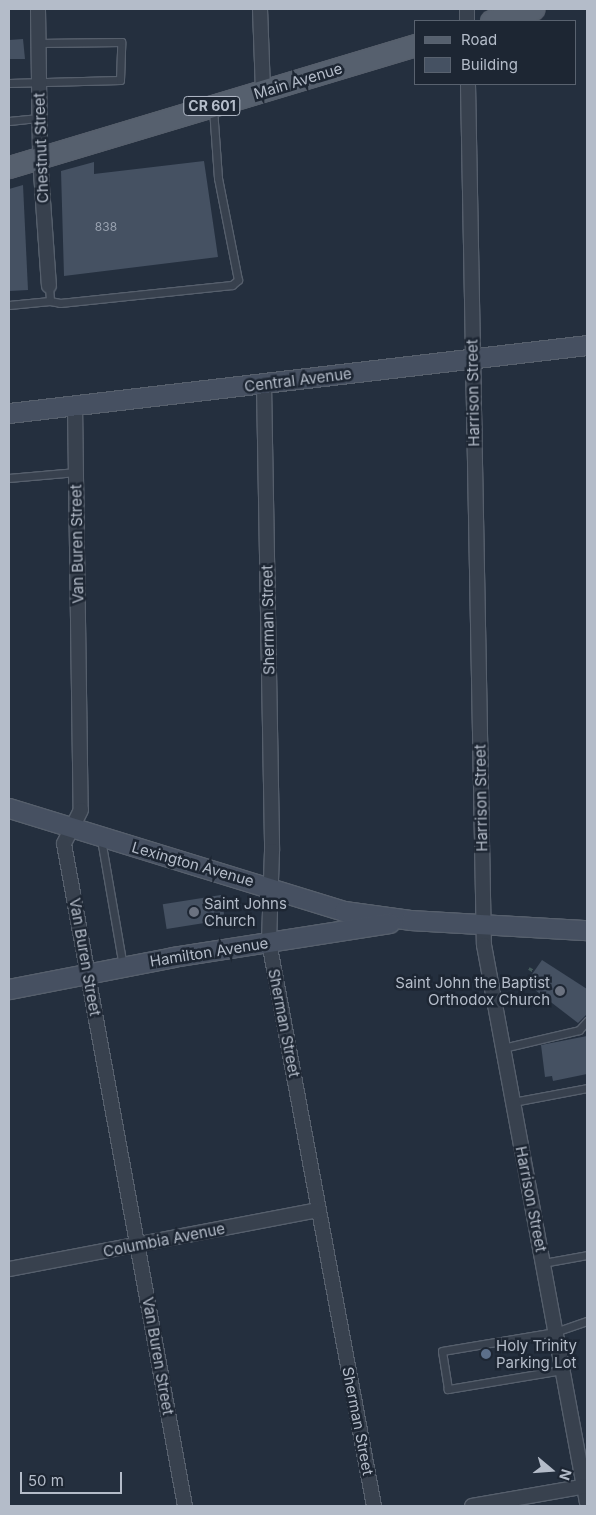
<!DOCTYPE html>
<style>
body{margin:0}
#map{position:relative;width:596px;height:1515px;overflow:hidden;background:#242f3e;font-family:Inter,sans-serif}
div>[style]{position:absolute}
.building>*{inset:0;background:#455162;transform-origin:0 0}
.path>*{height:2.5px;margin-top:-1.25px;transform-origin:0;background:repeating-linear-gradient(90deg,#44595c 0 4px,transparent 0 8px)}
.roads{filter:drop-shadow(1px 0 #565f6c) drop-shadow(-1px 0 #565f6c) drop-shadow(0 1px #565f6c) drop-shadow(0 -1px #565f6c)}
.service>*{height:7px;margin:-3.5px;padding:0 3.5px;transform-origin:3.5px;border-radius:3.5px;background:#38414e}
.minor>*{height:14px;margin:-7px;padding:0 7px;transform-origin:7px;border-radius:7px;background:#38414e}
.secondary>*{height:19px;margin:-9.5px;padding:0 9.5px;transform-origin:9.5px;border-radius:9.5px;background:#465061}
.primary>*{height:21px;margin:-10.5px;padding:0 10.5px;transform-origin:10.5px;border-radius:10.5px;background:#56606e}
.dots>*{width:14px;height:14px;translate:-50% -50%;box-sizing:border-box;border:2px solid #1d2633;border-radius:50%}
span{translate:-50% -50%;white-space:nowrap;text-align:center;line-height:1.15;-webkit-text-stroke:5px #1d2633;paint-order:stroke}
.number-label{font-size:12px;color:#98a1af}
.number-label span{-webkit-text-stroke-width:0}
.shield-label span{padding:1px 4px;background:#1d2633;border:1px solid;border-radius:4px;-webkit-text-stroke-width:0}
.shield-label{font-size:14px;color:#b4bcc9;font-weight:700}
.street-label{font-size:15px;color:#b4bcc9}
.poi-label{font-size:15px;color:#b4bcc9}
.left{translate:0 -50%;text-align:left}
.right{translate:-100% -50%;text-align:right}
.frame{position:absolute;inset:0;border:10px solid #b4bcc9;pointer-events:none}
.legend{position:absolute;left:414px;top:20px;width:162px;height:65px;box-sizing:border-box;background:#1d2633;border:1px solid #59626f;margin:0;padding:6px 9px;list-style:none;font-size:15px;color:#b4bcc9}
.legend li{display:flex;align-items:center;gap:10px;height:25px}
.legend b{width:25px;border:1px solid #59626f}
.north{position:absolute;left:526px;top:1445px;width:50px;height:50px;-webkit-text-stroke:4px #1d2633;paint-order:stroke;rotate:108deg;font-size:14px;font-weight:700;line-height:20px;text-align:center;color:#b4bcc9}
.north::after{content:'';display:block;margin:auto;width:18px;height:22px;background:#b4bcc9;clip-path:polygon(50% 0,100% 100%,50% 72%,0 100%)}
.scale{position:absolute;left:20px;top:1472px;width:102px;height:22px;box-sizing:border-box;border:2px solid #b4bcc9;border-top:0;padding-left:6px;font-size:15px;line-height:18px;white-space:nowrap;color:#b4bcc9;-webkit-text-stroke:4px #1d2633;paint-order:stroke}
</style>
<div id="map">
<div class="building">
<i style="clip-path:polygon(23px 39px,25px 59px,9px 59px,9px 40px)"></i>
<i style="clip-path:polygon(204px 161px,218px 257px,64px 276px,61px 171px,94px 162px,94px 174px)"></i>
<i style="clip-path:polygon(23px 185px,28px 290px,9px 291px,9px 189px)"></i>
<i style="left:221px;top:895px;width:25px;height:59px;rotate:81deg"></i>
<i style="clip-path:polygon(542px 960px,587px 989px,587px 1014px,578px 1023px,526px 983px)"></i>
<i style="clip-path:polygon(587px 1036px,587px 1074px,553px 1081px,552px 1076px,545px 1077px,541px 1045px)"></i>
</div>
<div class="path">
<i style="left:529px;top:968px;width:6px;rotate:31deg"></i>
</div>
<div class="roads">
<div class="service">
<i style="left:9px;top:83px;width:111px;rotate:-1.5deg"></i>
<i style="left:120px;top:80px;width:38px;rotate:-88deg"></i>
<i style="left:121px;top:42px;width:83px;rotate:179.3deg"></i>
<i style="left:9px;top:121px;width:30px;rotate:-6deg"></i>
<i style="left:49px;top:286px;width:15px;rotate:86deg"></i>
<i style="left:50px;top:301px;width:10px;rotate:11deg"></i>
<i style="left:60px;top:303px;width:173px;rotate:-6deg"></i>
<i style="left:232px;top:285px;width:8px;rotate:-40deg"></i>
<i style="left:238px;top:280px;width:104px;rotate:-101.1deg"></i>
<i style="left:218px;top:178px;width:70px;rotate:-94.1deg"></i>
<i style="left:9px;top:305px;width:41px;rotate:-5.6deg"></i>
<i style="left:9px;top:478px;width:67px;rotate:-5.1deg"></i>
<i style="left:101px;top:839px;width:129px;rotate:80.2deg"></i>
<i style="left:503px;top:1048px;width:78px;rotate:-13.3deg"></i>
<i style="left:579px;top:1030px;width:12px;rotate:-48deg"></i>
<i style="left:513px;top:1102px;width:75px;rotate:-10.7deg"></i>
<i style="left:543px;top:1263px;width:45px;rotate:-10.3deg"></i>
<i style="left:562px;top:1370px;width:116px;rotate:170.5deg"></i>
<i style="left:448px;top:1389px;width:38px;rotate:-99deg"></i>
<i style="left:442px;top:1351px;width:115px;rotate:-9.5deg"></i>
<i style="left:555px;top:1332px;width:34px;rotate:-19deg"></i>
</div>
<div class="minor">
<i style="left:38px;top:9px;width:149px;rotate:89.2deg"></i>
<i style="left:40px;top:158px;width:128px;rotate:86deg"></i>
<i style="left:260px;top:9px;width:82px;rotate:87.9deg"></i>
<i style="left:467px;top:9px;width:12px;rotate:90deg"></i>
<i style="left:468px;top:84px;width:861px;rotate:88.94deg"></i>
<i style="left:484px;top:945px;width:567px;rotate:79.54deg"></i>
<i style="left:264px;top:384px;width:467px;rotate:89deg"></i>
<i style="left:272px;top:851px;width:91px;rotate:91.9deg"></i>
<i style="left:269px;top:942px;width:574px;rotate:79.45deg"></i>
<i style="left:75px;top:405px;width:405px;rotate:89.2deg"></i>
<i style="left:81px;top:810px;width:38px;rotate:117deg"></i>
<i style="left:64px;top:844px;width:673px;rotate:79.64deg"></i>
<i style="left:9px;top:1269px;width:315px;rotate:-10.8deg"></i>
<i style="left:472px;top:1506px;width:117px;rotate:-9.9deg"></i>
</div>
<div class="secondary">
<i style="left:9px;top:413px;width:582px;rotate:-6.71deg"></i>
<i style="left:9px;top:808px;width:350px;rotate:17.1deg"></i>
<i style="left:344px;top:911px;width:68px;rotate:7.7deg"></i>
<i style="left:411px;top:920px;width:176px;rotate:3.3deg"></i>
<i style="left:9px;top:989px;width:167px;rotate:-11deg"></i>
<i style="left:173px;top:957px;width:219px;rotate:-8.9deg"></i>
</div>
<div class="primary">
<i style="left:491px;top:21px;width:44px;rotate:-15.9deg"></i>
<i style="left:9px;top:167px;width:424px;rotate:-16.7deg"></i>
</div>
</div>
<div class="dots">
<i style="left:194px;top:912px;background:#6b7280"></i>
<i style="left:560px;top:991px;background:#6b7280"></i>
<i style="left:486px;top:1354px;background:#5c6f8a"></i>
</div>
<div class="number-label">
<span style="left:106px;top:227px">838</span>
</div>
<div class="shield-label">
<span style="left:212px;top:106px">CR 601</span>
</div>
<div class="street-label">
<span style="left:298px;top:81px;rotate:-17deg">Main Avenue</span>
<span style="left:41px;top:148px;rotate:-92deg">Chestnut Street</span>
<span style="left:298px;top:380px;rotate:-7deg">Central Avenue</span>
<span style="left:473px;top:393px;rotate:-91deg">Harrison Street</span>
<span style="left:77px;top:544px;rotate:-91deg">Van Buren Street</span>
<span style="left:268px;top:620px;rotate:-91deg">Sherman Street</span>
<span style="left:481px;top:798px;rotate:-91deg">Harrison Street</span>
<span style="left:193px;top:864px;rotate:16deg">Lexington Avenue</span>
<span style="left:209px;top:952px;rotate:-9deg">Hamilton Avenue</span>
<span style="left:85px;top:957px;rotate:80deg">Van Buren Street</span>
<span style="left:284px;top:1023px;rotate:79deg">Sherman Street</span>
<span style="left:531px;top:1199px;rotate:79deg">Harrison Street</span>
<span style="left:164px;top:1240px;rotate:-11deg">Columbia Avenue</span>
<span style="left:158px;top:1356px;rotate:80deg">Van Buren Street</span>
<span style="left:358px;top:1421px;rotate:79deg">Sherman Street</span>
</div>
<div class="poi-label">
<span class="left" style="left:204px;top:912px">Saint Johns<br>Church</span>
<span class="right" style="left:550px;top:991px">Saint John the Baptist<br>Orthodox Church</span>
<span class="left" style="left:496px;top:1354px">Holy Trinity<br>Parking Lot</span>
</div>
<div class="frame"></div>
<ul class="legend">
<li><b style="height:6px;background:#56606e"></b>Road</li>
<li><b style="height:14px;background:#455162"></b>Building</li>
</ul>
<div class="north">N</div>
<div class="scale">50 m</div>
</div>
